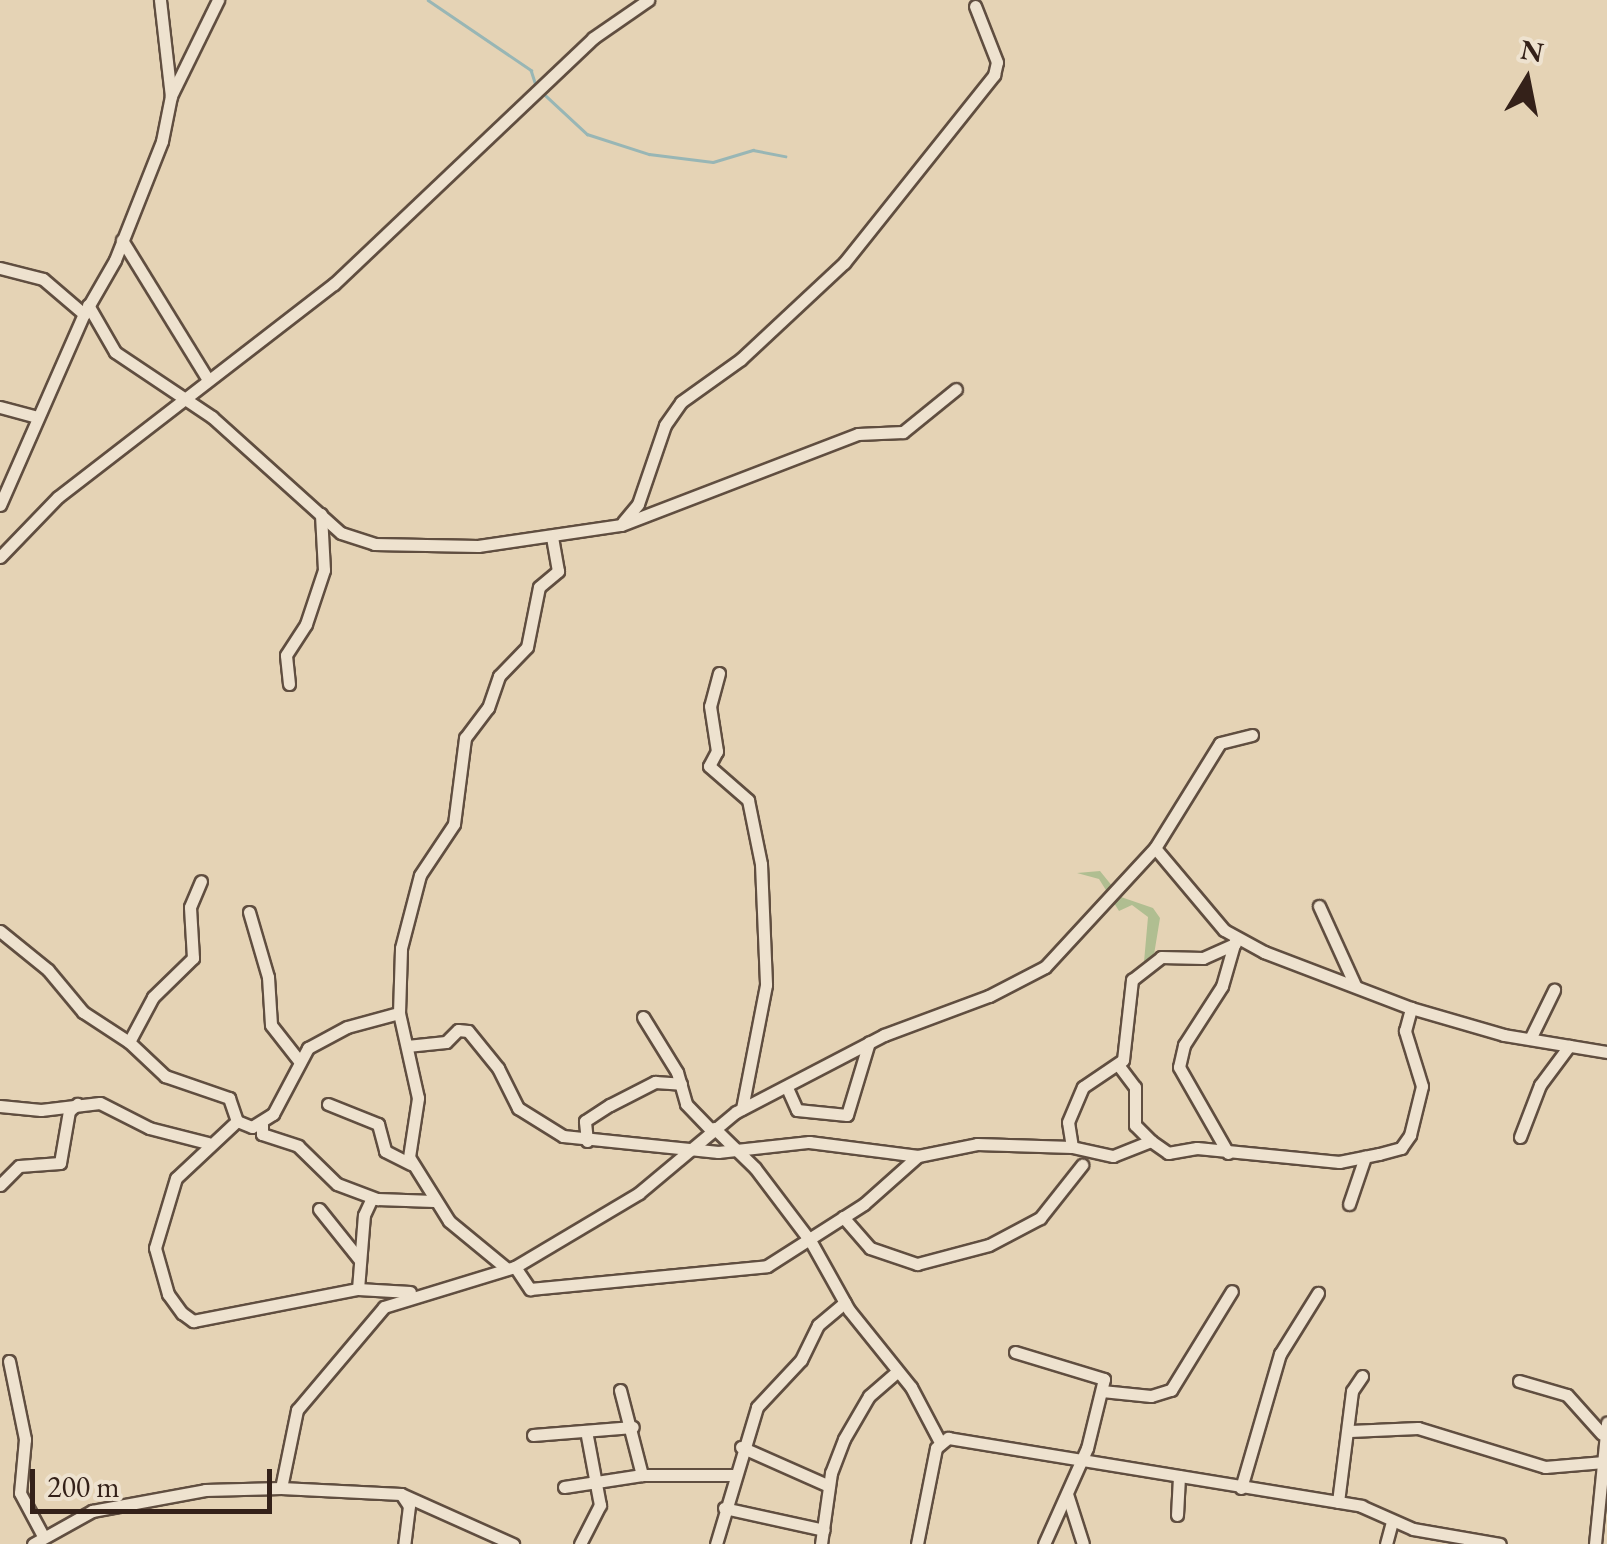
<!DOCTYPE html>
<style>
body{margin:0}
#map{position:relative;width:1607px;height:1544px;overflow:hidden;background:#e5d3b5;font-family:"EB Garamond",serif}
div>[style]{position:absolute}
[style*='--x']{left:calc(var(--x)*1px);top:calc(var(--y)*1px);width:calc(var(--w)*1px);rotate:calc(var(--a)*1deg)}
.green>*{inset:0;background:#b0be91}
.stream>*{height:2.5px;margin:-1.25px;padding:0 1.25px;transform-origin:1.25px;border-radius:1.25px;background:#98b6b5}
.roads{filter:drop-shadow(2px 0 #604e40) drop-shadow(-2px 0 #604e40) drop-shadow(0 2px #604e40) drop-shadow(0 -2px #604e40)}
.minor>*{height:11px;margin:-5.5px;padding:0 5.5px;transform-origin:5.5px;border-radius:5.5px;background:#eee2cf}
span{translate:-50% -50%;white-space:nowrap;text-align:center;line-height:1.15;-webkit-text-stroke:10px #eee2cf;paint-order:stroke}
.north{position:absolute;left:1477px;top:30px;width:100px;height:100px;-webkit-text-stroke:8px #eee2cf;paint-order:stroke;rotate:10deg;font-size:28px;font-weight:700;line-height:40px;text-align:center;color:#342119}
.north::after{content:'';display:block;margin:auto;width:35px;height:45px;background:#342119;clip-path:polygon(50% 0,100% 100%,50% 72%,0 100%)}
.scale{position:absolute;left:30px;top:1469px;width:242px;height:45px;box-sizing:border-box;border:5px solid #342119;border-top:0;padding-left:12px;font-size:30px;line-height:35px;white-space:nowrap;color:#342119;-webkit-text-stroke:8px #eee2cf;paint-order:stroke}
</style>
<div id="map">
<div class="green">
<i style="clip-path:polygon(1100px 871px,1121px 897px,1153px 908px,1160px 918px,1152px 967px,1144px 962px,1148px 917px,1132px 905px,1119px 911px,1099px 879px,1077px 873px)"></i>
</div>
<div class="stream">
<i style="--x:428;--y:0;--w:125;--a:34.2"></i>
<i style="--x:531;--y:70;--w:16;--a:72"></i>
<i style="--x:544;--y:94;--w:59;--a:42.9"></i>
<i style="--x:587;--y:134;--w:65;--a:17.9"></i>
<i style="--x:649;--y:154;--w:64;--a:7.1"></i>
<i style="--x:713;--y:162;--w:42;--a:-16.7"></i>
<i style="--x:753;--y:150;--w:33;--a:11"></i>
</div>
<div class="roads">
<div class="minor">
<i style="--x:160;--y:0;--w:97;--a:83.5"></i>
<i style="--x:122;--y:240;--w:162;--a:58.4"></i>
<i style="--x:0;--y:268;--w:44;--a:14.3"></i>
<i style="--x:43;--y:279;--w:54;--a:40.5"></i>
<i style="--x:88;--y:305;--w:54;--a:60.1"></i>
<i style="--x:115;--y:352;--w:117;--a:33.8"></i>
<i style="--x:212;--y:417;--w:173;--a:42"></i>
<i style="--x:341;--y:533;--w:35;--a:18"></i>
<i style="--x:374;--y:544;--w:104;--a:1.1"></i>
<i style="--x:478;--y:546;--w:145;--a:-8.4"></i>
<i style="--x:621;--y:525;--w:254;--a:-21"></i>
<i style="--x:858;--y:434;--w:45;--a:-2.5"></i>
<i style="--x:903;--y:432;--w:68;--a:-39.1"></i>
<i style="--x:0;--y:407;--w:39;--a:15"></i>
<i style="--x:0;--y:505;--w:209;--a:-66.3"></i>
<i style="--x:84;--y:314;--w:62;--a:-60.1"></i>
<i style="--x:115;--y:260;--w:128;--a:-68.4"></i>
<i style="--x:162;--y:141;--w:46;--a:-78.7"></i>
<i style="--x:171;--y:96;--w:107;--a:-63.9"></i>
<i style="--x:623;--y:522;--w:23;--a:-50"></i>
<i style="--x:638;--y:504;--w:83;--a:-71.1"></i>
<i style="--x:665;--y:425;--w:28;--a:-55"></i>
<i style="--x:681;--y:402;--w:74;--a:-35.6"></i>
<i style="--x:741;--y:359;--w:141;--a:-43"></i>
<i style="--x:844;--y:263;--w:241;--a:-51.4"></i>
<i style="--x:994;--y:75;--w:13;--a:-77"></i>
<i style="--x:997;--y:62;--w:60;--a:-111.4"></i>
<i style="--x:0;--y:557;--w:83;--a:-46"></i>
<i style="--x:58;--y:497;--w:349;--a:-37.7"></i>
<i style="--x:334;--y:284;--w:357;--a:-43.5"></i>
<i style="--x:593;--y:38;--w:67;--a:-34.6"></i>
<i style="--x:719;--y:673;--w:34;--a:105"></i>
<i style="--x:710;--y:706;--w:46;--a:81.2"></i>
<i style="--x:717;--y:751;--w:17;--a:118"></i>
<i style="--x:709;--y:766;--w:52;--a:41.1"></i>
<i style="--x:748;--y:800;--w:65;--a:78.5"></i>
<i style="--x:761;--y:864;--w:121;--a:87.6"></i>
<i style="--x:766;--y:985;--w:126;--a:101"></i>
<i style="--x:289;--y:684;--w:29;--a:-96"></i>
<i style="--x:286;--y:655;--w:37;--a:-57"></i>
<i style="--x:306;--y:624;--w:57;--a:-71.6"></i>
<i style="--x:324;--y:570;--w:56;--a:-93.1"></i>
<i style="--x:1155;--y:848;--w:123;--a:-58.2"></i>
<i style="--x:1220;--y:743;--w:33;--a:-14"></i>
<i style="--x:1319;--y:906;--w:87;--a:65.5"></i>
<i style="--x:249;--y:912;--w:68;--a:73.7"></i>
<i style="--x:268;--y:977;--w:48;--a:86.4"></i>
<i style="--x:271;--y:1025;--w:47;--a:51.9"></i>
<i style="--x:0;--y:931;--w:62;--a:39.1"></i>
<i style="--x:48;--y:970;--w:55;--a:50.2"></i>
<i style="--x:83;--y:1012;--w:55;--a:33.1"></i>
<i style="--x:129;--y:1042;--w:50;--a:43.4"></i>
<i style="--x:165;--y:1076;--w:68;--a:19"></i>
<i style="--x:229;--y:1098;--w:24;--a:71"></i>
<i style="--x:237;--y:1121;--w:83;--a:136.9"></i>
<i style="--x:176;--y:1178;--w:73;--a:106.7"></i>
<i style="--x:155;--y:1248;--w:48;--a:74.2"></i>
<i style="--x:168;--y:1294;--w:24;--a:54"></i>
<i style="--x:182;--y:1313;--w:14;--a:36"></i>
<i style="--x:193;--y:1321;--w:168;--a:-11"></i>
<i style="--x:358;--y:1289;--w:52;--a:3.3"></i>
<i style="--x:643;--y:1017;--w:65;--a:58.3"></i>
<i style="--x:677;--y:1072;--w:33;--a:74"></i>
<i style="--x:686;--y:1104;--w:36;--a:46"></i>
<i style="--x:1530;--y:1039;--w:55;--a:-63.9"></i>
<i style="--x:129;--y:1042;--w:51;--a:-61.9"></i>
<i style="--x:153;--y:997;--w:56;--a:-44.3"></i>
<i style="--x:193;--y:958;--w:51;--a:-93.4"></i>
<i style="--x:190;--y:907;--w:28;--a:-67"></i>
<i style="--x:407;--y:1046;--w:39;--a:-6"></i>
<i style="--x:446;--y:1042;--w:17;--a:-45"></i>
<i style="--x:458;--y:1030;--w:10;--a:6"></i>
<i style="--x:468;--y:1031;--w:48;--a:51"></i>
<i style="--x:498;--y:1068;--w:45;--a:63.4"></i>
<i style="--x:518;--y:1108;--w:53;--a:31.9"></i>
<i style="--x:563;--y:1136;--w:156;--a:5.9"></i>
<i style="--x:718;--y:1152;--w:92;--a:-6.3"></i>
<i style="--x:809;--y:1142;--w:110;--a:7.3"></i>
<i style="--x:1119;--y:1066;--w:26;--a:53"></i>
<i style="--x:1135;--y:1087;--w:38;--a:90"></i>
<i style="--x:1135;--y:1125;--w:23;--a:45"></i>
<i style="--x:788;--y:1090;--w:22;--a:66"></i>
<i style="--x:797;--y:1110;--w:50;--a:5.7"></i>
<i style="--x:847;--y:1115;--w:76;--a:-73.2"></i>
<i style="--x:328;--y:1104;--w:54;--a:21.8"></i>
<i style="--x:378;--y:1124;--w:28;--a:75"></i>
<i style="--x:385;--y:1151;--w:29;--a:27"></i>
<i style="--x:0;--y:1106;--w:41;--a:5.6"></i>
<i style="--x:41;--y:1110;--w:59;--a:-6.8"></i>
<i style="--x:100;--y:1103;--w:55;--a:27"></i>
<i style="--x:149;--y:1128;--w:61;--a:14.3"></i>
<i style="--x:237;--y:1121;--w:16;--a:22"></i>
<i style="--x:252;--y:1127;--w:25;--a:-32"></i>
<i style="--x:273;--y:1114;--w:75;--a:-62.1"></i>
<i style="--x:308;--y:1048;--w:44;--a:-28.3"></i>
<i style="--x:347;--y:1027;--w:54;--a:-15.1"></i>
<i style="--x:262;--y:1124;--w:10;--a:90"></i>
<i style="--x:262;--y:1134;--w:38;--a:18"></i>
<i style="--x:298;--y:1146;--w:54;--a:44.3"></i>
<i style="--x:337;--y:1184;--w:43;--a:20.6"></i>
<i style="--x:377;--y:1199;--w:57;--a:2"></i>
<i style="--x:714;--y:1128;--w:57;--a:44.3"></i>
<i style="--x:755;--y:1168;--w:93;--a:52.9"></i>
<i style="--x:811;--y:1242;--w:78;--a:60.8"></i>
<i style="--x:849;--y:1310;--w:99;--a:51.2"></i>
<i style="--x:911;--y:1387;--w:62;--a:62.2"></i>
<i style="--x:1520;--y:1137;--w:56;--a:-69"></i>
<i style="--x:1540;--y:1085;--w:49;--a:-53.4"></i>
<i style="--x:587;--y:1141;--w:20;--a:-96"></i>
<i style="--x:585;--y:1121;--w:30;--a:-33"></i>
<i style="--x:610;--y:1105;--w:51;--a:-27.1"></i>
<i style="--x:655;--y:1082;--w:26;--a:4"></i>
<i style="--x:1072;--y:1147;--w:25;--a:-99"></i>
<i style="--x:1068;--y:1122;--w:38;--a:-67"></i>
<i style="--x:1083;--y:1087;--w:48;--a:-34"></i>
<i style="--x:1123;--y:1060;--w:81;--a:-83.6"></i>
<i style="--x:1132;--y:980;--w:37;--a:-38"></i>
<i style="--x:1161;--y:957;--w:42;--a:1.4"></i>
<i style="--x:1203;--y:958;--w:35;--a:-24"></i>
<i style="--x:1228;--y:1153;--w:99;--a:-119.7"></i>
<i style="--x:1179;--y:1067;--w:23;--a:-77"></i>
<i style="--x:1184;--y:1045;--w:70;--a:-57.2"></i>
<i style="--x:1222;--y:986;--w:47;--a:-73.9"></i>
<i style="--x:0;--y:1185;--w:27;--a:-45"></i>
<i style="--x:19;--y:1166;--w:41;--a:-4.2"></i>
<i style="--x:60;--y:1163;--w:53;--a:-80.2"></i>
<i style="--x:69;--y:1111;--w:11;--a:-41"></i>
<i style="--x:1349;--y:1204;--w:50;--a:-71.2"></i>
<i style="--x:319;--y:1209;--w:64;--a:51.3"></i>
<i style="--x:843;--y:1217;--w:41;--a:48.9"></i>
<i style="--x:870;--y:1248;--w:50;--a:18.8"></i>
<i style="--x:917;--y:1264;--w:74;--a:-14.8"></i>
<i style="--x:989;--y:1245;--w:58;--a:-27.9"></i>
<i style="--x:1040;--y:1218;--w:68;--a:-51.6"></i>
<i style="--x:515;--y:1267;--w:27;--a:56"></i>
<i style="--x:530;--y:1289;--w:238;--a:-5.5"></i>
<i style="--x:767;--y:1266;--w:115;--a:-32.6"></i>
<i style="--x:864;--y:1204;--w:72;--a:-41.6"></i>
<i style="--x:918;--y:1156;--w:60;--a:-11.5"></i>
<i style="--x:977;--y:1144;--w:95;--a:1.8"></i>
<i style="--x:1072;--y:1147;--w:42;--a:12.4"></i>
<i style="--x:1113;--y:1156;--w:41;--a:-21.5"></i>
<i style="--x:1151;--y:1141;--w:21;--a:35"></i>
<i style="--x:1168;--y:1153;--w:29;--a:-10"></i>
<i style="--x:1197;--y:1148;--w:143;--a:5.6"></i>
<i style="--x:1339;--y:1162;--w:41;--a:-11.3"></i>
<i style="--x:1379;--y:1154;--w:23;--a:-15"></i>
<i style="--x:1401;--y:1148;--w:16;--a:-55"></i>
<i style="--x:1410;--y:1135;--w:50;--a:-76.2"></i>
<i style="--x:1422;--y:1086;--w:58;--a:-107.2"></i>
<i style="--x:1405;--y:1031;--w:24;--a:-75"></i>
<i style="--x:506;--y:1268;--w:74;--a:-140.5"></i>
<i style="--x:449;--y:1221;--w:75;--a:-122"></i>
<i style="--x:409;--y:1157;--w:60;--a:-81.3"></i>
<i style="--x:418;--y:1098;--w:87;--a:-102.6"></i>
<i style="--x:399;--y:1013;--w:65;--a:-88.2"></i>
<i style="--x:401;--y:948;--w:75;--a:-75.4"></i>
<i style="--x:420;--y:875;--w:61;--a:-56.3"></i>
<i style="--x:454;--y:824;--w:87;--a:-82.7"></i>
<i style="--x:465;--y:738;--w:38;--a:-53"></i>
<i style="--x:488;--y:708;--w:34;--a:-71"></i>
<i style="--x:499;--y:676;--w:40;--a:-46"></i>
<i style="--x:527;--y:647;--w:61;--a:-78.7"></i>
<i style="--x:539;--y:587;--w:25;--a:-40"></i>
<i style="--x:558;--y:571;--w:34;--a:-100"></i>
<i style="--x:358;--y:1289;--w:74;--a:-85.4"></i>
<i style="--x:364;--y:1215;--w:19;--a:-65"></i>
<i style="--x:1015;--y:1352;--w:93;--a:16.9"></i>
<i style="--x:1104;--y:1379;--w:71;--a:103.8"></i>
<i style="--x:1087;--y:1448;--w:105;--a:114.1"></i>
<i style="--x:9;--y:1361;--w:80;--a:78.4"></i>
<i style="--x:25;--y:1439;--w:54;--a:95.3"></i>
<i style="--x:20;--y:1493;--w:47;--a:61.8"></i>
<i style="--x:1519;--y:1381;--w:50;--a:16.3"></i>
<i style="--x:1567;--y:1395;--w:52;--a:48.1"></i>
<i style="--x:620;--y:1390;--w:88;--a:75.5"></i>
<i style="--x:642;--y:1475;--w:90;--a:0"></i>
<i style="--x:1102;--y:1391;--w:49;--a:5.8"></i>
<i style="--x:1151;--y:1396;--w:21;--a:-17"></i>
<i style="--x:1171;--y:1390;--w:116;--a:-58.4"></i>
<i style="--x:1350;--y:1431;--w:68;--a:-2.5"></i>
<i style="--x:1418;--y:1428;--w:133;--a:17.1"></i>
<i style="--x:1545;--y:1467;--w:59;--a:-4.8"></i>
<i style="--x:533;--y:1435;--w:100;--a:-4.6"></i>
<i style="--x:741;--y:1447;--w:96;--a:23.9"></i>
<i style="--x:564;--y:1487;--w:79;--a:-8.7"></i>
<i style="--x:281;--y:1488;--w:80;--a:-78.4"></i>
<i style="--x:297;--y:1410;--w:135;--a:-49.8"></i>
<i style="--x:384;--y:1307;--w:137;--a:-17"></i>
<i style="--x:515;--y:1267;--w:144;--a:-30.8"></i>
<i style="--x:639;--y:1193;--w:126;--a:-39.9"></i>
<i style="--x:736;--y:1112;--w:167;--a:-27.5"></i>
<i style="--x:884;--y:1035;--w:112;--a:-20.4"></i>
<i style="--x:989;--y:996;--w:63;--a:-27.4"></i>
<i style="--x:1045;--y:967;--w:162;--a:-47.3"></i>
<i style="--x:1155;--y:848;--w:107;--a:49.9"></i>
<i style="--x:1224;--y:930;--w:46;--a:28.8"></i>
<i style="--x:1264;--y:952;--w:157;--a:20.9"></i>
<i style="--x:1411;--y:1008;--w:97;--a:16.2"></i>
<i style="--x:1504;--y:1035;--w:104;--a:9.4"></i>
<i style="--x:1241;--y:1488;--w:140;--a:-73.8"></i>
<i style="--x:1280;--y:1354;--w:72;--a:-58.1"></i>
<i style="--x:401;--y:1494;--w:123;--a:24.1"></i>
<i style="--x:1067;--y:1494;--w:52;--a:72.3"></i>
<i style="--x:1338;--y:1502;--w:112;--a:-82.8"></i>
<i style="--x:1352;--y:1391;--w:18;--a:-56"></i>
<i style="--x:724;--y:1508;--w:102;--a:12.4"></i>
<i style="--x:1177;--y:1515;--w:39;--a:-87"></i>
<i style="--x:33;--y:1544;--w:68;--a:-29.2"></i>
<i style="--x:92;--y:1511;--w:115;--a:-10.5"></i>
<i style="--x:205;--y:1490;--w:76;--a:-1.5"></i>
<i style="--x:281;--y:1488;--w:120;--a:2.9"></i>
<i style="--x:401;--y:1494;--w:14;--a:56"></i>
<i style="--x:409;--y:1506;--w:38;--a:97"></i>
<i style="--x:580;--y:1544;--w:44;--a:-62.9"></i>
<i style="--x:600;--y:1505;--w:70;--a:-100.7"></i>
<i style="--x:716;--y:1544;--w:143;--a:-73.3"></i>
<i style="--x:757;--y:1407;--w:64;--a:-46.9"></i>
<i style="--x:801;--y:1360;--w:39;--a:-64"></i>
<i style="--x:818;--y:1325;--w:35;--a:-40"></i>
<i style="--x:821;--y:1544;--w:72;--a:-82"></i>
<i style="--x:831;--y:1473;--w:36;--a:-69"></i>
<i style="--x:844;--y:1439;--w:50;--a:-59.8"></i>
<i style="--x:869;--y:1396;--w:37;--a:-41"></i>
<i style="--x:917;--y:1544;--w:98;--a:-78.8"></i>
<i style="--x:936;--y:1448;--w:16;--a:-40"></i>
<i style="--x:948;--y:1438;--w:419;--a:9.3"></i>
<i style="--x:1361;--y:1506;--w:57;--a:23.9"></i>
<i style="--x:1413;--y:1529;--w:88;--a:9.8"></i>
<i style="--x:1386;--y:1544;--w:24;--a:-75"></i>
<i style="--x:1595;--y:1544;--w:122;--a:-84.3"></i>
</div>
</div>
<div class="north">N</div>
<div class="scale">200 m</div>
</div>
